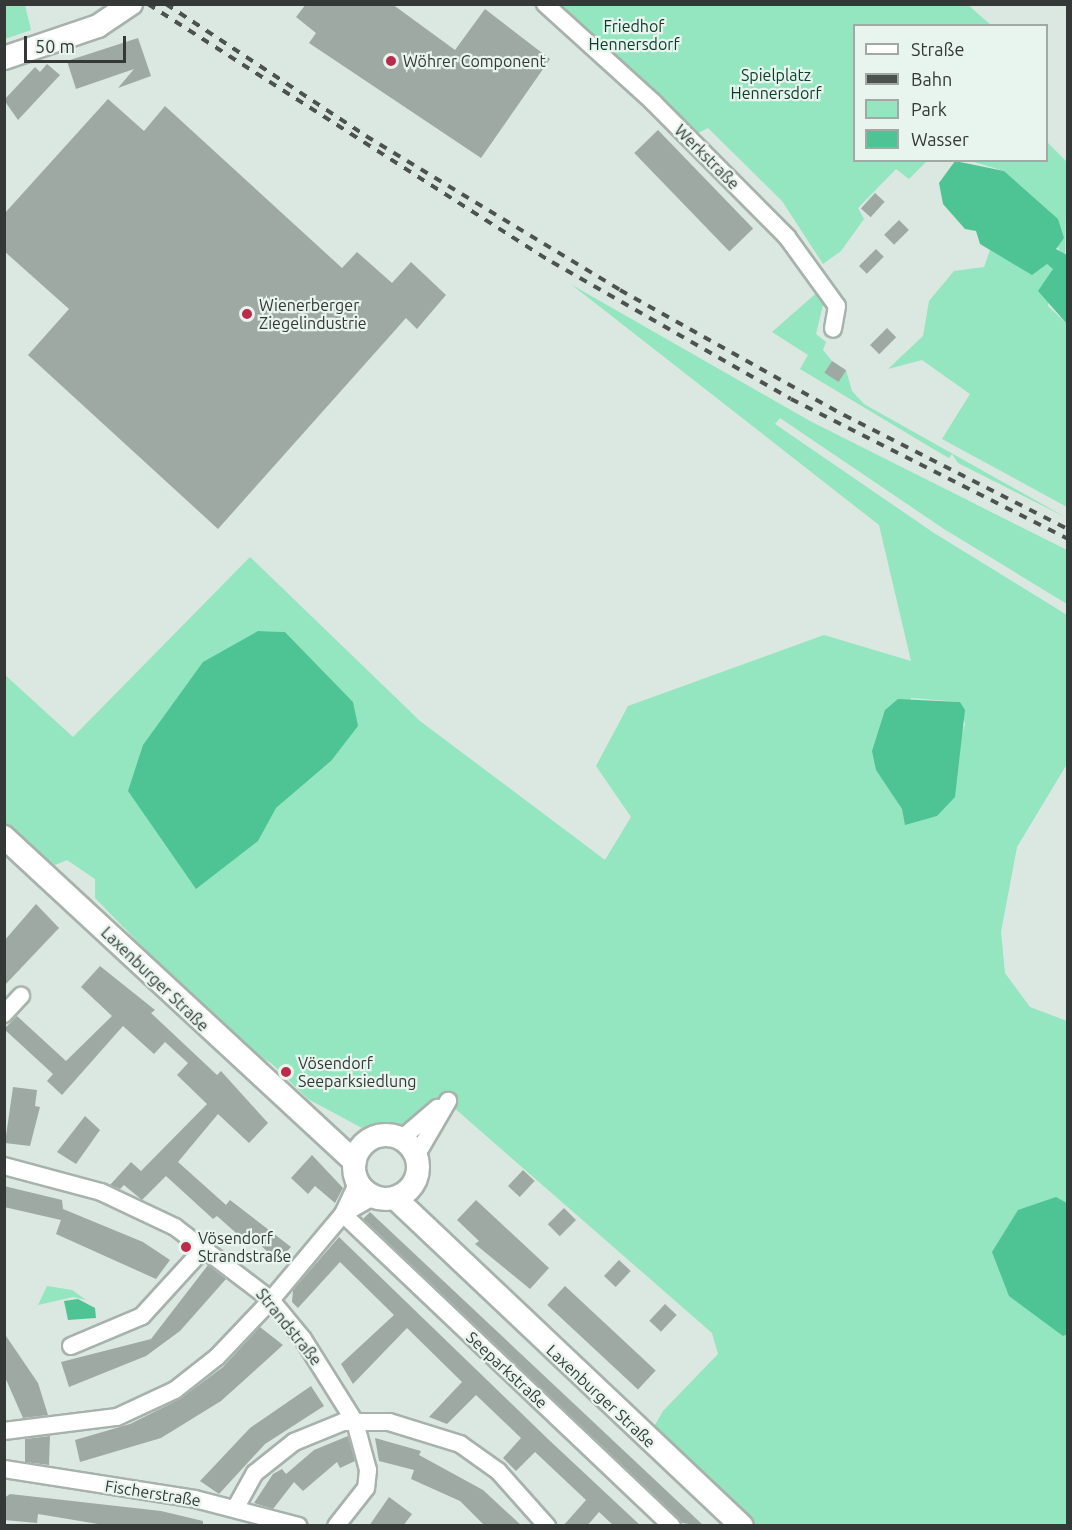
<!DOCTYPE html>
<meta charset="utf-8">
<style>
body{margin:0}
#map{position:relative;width:1072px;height:1530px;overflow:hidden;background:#dbe7e1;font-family:Ubuntu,sans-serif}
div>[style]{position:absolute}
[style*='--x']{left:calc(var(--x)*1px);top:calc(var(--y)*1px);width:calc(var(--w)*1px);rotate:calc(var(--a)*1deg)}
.green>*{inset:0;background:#93e6bf}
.water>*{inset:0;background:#4ec494}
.building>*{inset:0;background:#9fa9a4;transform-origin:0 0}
.roads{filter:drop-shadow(2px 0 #a7b2ad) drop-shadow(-2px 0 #a7b2ad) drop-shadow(0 2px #a7b2ad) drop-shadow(0 -2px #a7b2ad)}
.street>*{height:16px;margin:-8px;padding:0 8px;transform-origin:8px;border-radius:8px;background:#fff}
.secondary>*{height:22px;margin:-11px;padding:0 11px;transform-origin:11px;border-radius:11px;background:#fff}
.secondary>.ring{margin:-11px;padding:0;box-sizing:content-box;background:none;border:22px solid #fff;border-radius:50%}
.rail>*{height:4px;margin-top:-2px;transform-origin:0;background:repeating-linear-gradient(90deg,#4c524f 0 8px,transparent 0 16px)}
.dots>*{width:16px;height:16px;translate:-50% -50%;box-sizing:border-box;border:3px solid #e8f4ee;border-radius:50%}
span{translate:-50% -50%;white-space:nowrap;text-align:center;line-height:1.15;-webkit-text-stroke:4.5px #e8f4ee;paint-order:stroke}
.park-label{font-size:16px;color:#0a3d2a}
.poi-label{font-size:16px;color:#343836}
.left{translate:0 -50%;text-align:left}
.street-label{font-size:16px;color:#343836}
.frame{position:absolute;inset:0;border:6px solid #343836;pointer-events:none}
.legend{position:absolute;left:853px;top:24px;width:195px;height:138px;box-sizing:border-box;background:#e8f4ee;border:2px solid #a0a9a4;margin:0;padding:8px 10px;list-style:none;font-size:18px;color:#343836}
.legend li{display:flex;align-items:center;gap:12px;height:30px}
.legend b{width:30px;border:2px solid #a0a9a4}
.scale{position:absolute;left:24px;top:36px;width:102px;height:27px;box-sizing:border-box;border:3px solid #343836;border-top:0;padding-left:8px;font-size:18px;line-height:21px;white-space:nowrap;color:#343836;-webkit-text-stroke:4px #e8f4ee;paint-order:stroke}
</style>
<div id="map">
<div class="green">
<i style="clip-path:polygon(5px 4px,25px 5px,31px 30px,5px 39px)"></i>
<i style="clip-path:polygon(555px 5px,968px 5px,991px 25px,854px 26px,854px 160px,927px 161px,909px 179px,896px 169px,858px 208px,864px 219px,841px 251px,823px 264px,782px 201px,708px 128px,698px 133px)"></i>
<i style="clip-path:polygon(1047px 142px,1067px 162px,1065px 258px,1004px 171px,971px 161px,1046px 160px)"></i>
<i style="clip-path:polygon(990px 250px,1032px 274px,1047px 264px,1053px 269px,1048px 306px,1067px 324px,1067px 507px,942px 439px,970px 394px,922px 360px,888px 369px,923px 336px,929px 301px,954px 271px,984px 267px)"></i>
<i style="clip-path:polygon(evenodd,572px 285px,810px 421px,1067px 550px,1067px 604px,944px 529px,780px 418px,775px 424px,934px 533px,1067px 615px,1067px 764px,1017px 847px,1001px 932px,1005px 973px,1030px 1007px,1067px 1021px,1067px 1203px,1055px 1197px,1063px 1336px,1067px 1334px,1067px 1525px,753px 1525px,651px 1432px,663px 1411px,718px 1354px,712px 1333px,444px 1099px,403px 1125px,362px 1128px,308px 1099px,271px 1063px,234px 1041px,95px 898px,95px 879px,67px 860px,55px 865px,5px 826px,4px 674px,73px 737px,250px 557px,420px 721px,605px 860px,631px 817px,596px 766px,628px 706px,824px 635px,911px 661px,879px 525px,572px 285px,259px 631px,285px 632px,353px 702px,331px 761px,276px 808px,259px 631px,572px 285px,911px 698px,960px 702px,965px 724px,937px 816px,920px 819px,902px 809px,893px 795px,911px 698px)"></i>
<i style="clip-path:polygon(821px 289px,824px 301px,816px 334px,826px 342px,823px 350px,832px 361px,825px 373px,839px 381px,846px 370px,852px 391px,864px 404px,1067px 518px,958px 463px,952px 454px,949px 458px,935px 450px,800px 369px,808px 355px,772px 332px)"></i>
<i style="clip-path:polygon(47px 1286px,72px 1290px,86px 1300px,73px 1297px,38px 1305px)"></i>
</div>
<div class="water">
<i style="clip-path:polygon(955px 161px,1004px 171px,1058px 219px,1064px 238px,1056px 249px,1067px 255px,1067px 324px,1038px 291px,1053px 269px,1047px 264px,1032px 275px,980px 244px,976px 231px,965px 229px,943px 204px,939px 183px)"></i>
<i style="clip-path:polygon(258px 631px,285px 632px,353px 702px,358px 726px,331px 761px,276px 808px,258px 841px,196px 889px,128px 791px,143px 745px,203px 662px)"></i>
<i style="clip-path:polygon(898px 699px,960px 702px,965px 710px,955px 797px,937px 816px,905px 825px,902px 809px,876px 770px,872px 751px,885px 710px)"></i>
<i style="clip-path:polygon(1056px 1197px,1067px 1203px,1068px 1334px,1063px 1336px,1009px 1296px,992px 1252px,1018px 1210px)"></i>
<i style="clip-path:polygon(78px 1299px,95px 1308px,96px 1318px,68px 1320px,64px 1301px)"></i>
</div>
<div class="building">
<i style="clip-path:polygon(306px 4px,392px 4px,455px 50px,485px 9px,550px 59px,481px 158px,309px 43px,316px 33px,296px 17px)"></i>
<i style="clip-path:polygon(138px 38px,151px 76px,118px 88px,134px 69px,76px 89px,67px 61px)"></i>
<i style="clip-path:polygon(47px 64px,60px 75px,18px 120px,4px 100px,35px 67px,40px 72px)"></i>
<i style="clip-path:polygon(108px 99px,144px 131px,165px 106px,342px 268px,357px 252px,392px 283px,411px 262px,446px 295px,417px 329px,406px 318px,218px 529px,28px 355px,69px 309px,4px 251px,4px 214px)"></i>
<i style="left:658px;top:130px;width:137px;height:33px;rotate:46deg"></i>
<i style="left:875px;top:193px;width:13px;height:21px;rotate:42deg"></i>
<i style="left:899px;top:220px;width:14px;height:21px;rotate:45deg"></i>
<i style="left:876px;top:249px;width:11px;height:24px;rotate:45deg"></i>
<i style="left:887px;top:328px;width:13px;height:24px;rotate:45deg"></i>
<i style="left:832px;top:361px;width:17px;height:14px;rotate:33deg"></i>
<i style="clip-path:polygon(36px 904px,59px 928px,4px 986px,4px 941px)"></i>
<i style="clip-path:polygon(100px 966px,155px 1010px,151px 1013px,217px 1075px,221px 1071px,268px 1123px,249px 1143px,218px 1114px,178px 1162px,226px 1205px,230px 1200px,291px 1247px,278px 1261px,249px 1235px,244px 1240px,217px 1216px,213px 1219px,166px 1176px,142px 1200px,124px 1185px,120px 1189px,110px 1185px,131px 1162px,141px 1171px,207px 1104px,177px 1075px,188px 1063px,165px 1042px,154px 1054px,123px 1026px,62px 1095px,47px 1081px,53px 1074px,4px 1029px,17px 1016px,66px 1061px,112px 1016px,81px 987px)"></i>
<i style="clip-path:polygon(13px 1087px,37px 1090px,35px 1106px,40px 1107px,30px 1146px,5px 1143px)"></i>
<i style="clip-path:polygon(85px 1116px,100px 1130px,76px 1164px,57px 1152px)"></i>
<i style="clip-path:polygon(312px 1155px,343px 1188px,335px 1203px,315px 1186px,308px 1194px,291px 1178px)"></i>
<i style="left:523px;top:1170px;width:16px;height:22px;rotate:43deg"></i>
<i style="clip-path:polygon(4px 1186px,62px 1200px,63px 1209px,143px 1242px,170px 1260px,156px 1279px,56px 1234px,61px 1220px,4px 1207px)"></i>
<i style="clip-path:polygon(476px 1200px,549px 1268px,530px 1289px,475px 1244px,479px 1241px,457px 1220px)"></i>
<i style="left:564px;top:1208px;width:17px;height:23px;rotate:45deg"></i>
<i style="clip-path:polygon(370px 1212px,704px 1526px,682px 1523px,363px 1219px)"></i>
<i style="clip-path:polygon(339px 1237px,549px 1440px,641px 1526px,614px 1526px,599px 1512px,587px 1526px,563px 1526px,586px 1500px,535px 1452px,516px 1471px,503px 1458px,521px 1438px,476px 1395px,447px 1424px,429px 1417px,462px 1382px,407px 1328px,353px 1384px,341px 1364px,394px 1315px,340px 1262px,298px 1308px,292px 1302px,293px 1290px)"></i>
<i style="left:619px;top:1260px;width:16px;height:22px;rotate:43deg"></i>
<i style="clip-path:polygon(208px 1265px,226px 1279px,180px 1331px,146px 1356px,69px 1387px,61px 1362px,151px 1339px)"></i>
<i style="left:565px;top:1286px;width:124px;height:26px;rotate:43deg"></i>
<i style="left:665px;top:1304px;width:16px;height:23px;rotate:43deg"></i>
<i style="clip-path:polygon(260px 1327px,283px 1345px,221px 1401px,161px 1438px,80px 1462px,75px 1440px,130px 1424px,180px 1399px,223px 1367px)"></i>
<i style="clip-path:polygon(4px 1333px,38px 1383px,48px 1415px,23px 1418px,4px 1375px)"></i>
<i style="clip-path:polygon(311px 1386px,324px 1406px,265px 1444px,219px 1494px,200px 1481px,250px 1428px)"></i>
<i style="clip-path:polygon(50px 1436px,49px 1465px,25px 1462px,25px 1439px)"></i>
<i style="clip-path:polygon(348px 1436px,355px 1461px,340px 1468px,337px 1462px,303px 1491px,294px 1482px,273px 1509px,254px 1503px,273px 1474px,282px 1469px,286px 1474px,314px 1450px)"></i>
<i style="clip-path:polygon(375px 1438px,421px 1451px,419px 1455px,483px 1490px,522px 1526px,485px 1526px,460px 1501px,411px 1479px,414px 1470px,379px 1461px)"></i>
<i style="clip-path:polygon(10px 1494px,161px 1511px,203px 1521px,203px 1526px,110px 1526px,38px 1514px,37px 1523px,4px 1520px,4px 1498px)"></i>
<i style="clip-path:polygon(389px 1497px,412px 1514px,403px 1526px,369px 1526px)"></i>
</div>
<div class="roads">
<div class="street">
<i style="--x:545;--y:4;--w:146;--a:42.2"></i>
<i style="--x:653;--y:102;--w:190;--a:45.2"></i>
<i style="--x:787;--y:237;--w:85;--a:54.1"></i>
<i style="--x:837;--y:306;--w:23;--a:100"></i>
<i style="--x:4;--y:1014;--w:25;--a:-47"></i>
<i style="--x:401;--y:1139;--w:48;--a:-40.7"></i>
<i style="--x:416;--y:1156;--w:64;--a:-59.8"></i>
<i style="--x:4;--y:1166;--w:100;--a:15"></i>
<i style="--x:101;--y:1192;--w:82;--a:25.3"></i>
<i style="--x:175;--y:1227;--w:121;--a:37.2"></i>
<i style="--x:271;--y:1300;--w:50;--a:50.6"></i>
<i style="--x:303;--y:1339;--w:98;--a:57.9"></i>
<i style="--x:355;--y:1422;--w:50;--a:74.8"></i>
<i style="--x:368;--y:1470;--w:18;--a:96"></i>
<i style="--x:366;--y:1488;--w:48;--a:128.3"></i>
<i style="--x:343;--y:1214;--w:453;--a:43.5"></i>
<i style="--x:343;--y:1214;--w:36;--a:-30"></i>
<i style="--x:71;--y:1346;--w:77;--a:-22.9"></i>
<i style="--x:142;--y:1316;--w:95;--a:-47.6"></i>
<i style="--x:4;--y:1431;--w:114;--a:-7.1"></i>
<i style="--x:117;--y:1417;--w:64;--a:-25"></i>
<i style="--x:175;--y:1390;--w:53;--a:-38.2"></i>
<i style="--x:217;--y:1357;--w:79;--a:-46.5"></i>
<i style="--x:271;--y:1300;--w:112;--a:-50.1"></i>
<i style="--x:343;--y:1214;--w:35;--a:-65"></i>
<i style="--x:4;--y:1469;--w:193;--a:8.9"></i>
<i style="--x:195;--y:1499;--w:107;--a:14.6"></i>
<i style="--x:236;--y:1507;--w:39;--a:-61"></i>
<i style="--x:255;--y:1473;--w:50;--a:-38.5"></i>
<i style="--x:294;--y:1442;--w:53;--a:-22.2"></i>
<i style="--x:343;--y:1422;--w:46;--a:0"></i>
<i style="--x:389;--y:1422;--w:74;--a:17.2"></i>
<i style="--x:460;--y:1444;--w:47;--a:35.4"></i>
<i style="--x:498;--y:1471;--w:74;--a:48.3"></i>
</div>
<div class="secondary">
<i style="--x:4;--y:58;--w:99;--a:-18.8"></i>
<i style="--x:98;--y:26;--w:40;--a:-34"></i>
<i style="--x:4;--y:837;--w:478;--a:42.8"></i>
<i class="ring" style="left:354px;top:1135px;width:42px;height:42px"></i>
<i style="--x:395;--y:1198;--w:477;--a:43.4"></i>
</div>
</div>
<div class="rail">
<i style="--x:148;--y:4;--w:479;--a:32.6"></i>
<i style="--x:552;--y:262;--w:275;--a:29.8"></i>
<i style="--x:791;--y:399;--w:310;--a:26.8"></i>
<i style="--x:166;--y:4;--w:240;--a:33.4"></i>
<i style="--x:366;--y:136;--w:297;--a:31.2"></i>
<i style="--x:620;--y:290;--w:257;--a:29.2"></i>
<i style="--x:844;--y:415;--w:251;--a:27"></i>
</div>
<div class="dots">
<i style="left:391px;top:61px;background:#bb2b4b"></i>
<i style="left:247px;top:314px;background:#bb2b4b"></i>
<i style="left:286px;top:1072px;background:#bb2b4b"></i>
<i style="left:186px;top:1247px;background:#bb2b4b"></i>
</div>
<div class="park-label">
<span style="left:634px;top:35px">Friedhof<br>Hennersdorf</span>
<span style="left:776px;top:84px">Spielplatz<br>Hennersdorf</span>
</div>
<div class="poi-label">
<span class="left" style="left:403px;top:61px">Wöhrer Component</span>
<span class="left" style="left:259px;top:314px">Wienerberger<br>Ziegelindustrie</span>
<span class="left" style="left:298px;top:1072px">Vösendorf<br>Seeparksiedlung</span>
<span class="left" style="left:198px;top:1247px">Vösendorf<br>Strandstraße</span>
</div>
<div class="street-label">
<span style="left:707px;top:157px;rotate:45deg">Werkstraße</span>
<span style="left:155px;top:979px;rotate:44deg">Laxenburger Straße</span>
<span style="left:289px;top:1327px;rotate:51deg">Strandstraße</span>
<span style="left:507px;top:1370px;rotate:43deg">Seeparkstraße</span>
<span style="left:601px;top:1396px;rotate:43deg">Laxenburger Straße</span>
<span style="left:153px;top:1493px;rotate:9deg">Fischerstraße</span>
</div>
<div class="frame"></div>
<ul class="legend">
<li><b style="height:8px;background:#fff"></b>Straße</li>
<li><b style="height:8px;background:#4c524f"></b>Bahn</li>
<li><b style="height:16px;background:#93e6bf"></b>Park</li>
<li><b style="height:16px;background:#4ec494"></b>Wasser</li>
</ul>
<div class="scale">50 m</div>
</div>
